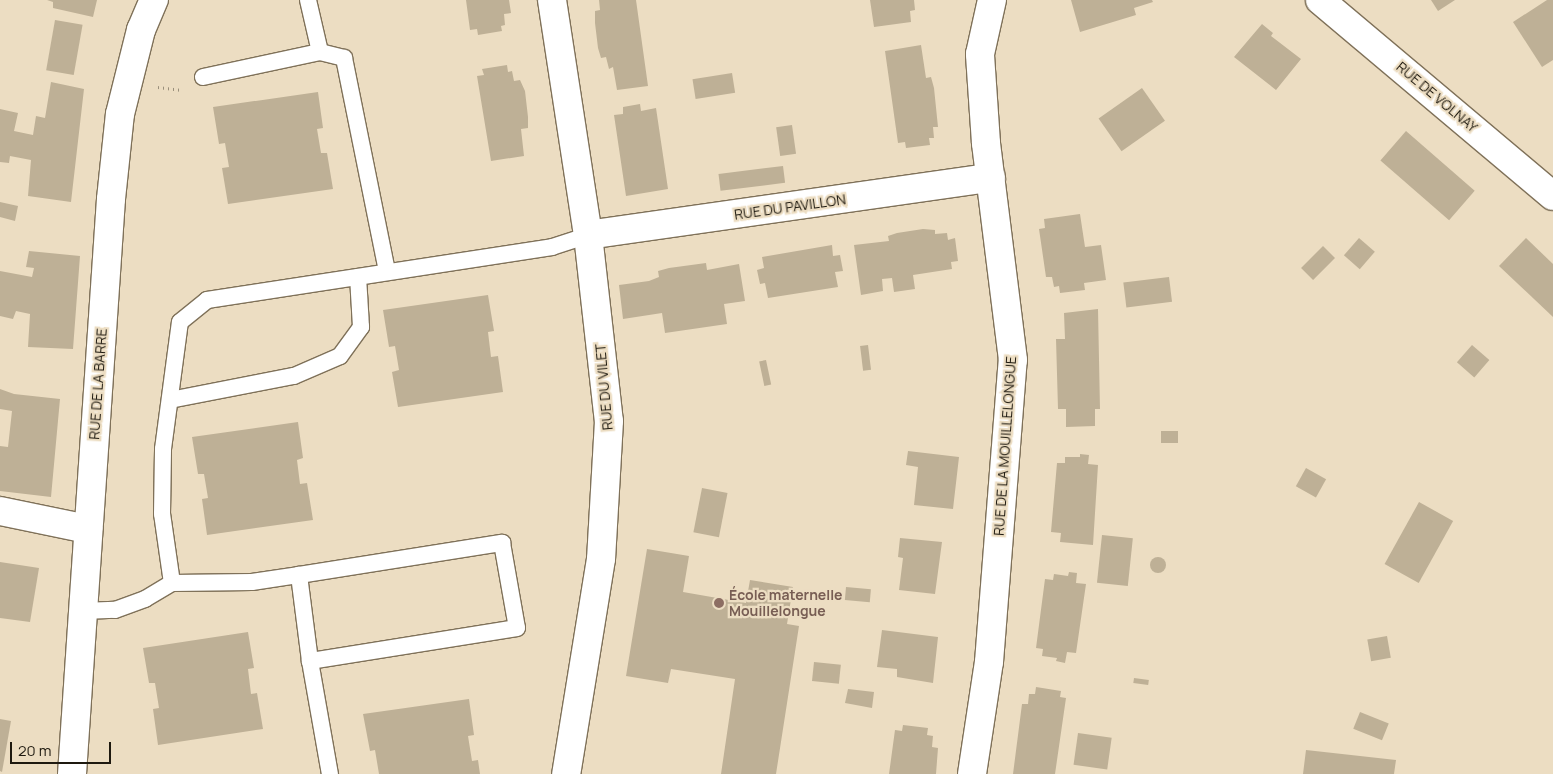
<!DOCTYPE html>
<meta charset="utf-8">
<style>
body{margin:0}
#map{position:relative;width:1553px;height:774px;overflow:hidden;background:#ecddc2;font-family:Manrope,sans-serif}
div>[style]{position:absolute}
[style*='--x']{left:calc(var(--x)*1px);top:calc(var(--y)*1px);width:calc(var(--w)*1px);rotate:calc(var(--a)*1deg)}
.building>*{inset:0;background:#beb096;transform-origin:0 0}
.round{border-radius:50%}
.path>*{height:3px;margin-top:-1.5px;transform-origin:0;background:repeating-linear-gradient(90deg,#9a8f7b 0 1px,transparent 0 5px)}
.roads{filter:drop-shadow(1px 0 #7f7159) drop-shadow(-1px 0 #7f7159) drop-shadow(0 1px #7f7159) drop-shadow(0 -1px #7f7159)}
.lane>*{height:16px;margin:-8px;padding:0 8px;transform-origin:8px;border-radius:8px;background:#fff}
.street>*{height:28px;margin:-14px;padding:0 14px;transform-origin:14px;border-radius:14px;background:#fff}
.dots>*{width:14px;height:14px;translate:-50% -50%;box-sizing:border-box;border:2px solid #ecddc2;border-radius:50%}
span{translate:-50% -50%;white-space:nowrap;text-align:center;line-height:1.15;-webkit-text-stroke:4.5px #ecddc2;paint-order:stroke}
.street-label{font-size:14px;color:#1e190f}
.education-label{font-size:14px;color:#785e54;font-weight:700}
.left{translate:0 -50%;text-align:left}
.scale{position:absolute;left:10px;top:742px;width:101px;height:22px;box-sizing:border-box;border:2px solid #1e190f;border-top:0;padding-left:6px;font-size:15px;line-height:18px;white-space:nowrap;color:#1e190f;-webkit-text-stroke:4px #ecddc2;paint-order:stroke}
</style>
<div id="map">
<div class="building">
<i style="clip-path:polygon(47px 0,97px 0,93px 17px,53px 8px,53px 2px)"></i>
<i style="clip-path:polygon(466px 0,509px 0,511px 13px,504px 14px,505px 25px,501px 26px,502px 31px,478px 35px,477px 29px,470px 30px)"></i>
<i style="clip-path:polygon(599px 0,636px 0,648px 86px,617px 90px,613px 67px,609px 69px,606px 57px,601px 58px,598px 48px,595px 23px,595px 11px,600px 10px)"></i>
<i style="clip-path:polygon(870px 0,914px 0,915px 10px,910px 11px,911px 22px,874px 27px)"></i>
<i style="clip-path:polygon(1071px 0,1152px 0,1153px 2px,1134px 8px,1136px 15px,1080px 32px)"></i>
<i style="clip-path:polygon(1431px 0,1455px 0,1438px 11px)"></i>
<i style="clip-path:polygon(1547px 0,1553px 0,1553px 60px,1542px 67px,1513px 22px)"></i>
<i style="left:55px;top:20px;width:28px;height:51px;rotate:10deg"></i>
<i style="clip-path:polygon(1262px 24px,1273px 33px,1271px 36px,1301px 59px,1276px 90px,1234px 57px)"></i>
<i style="clip-path:polygon(921px 45px,926px 78px,931px 77px,934px 88px,938px 127px,933px 127px,934px 138px,929px 138px,930px 145px,906px 148px,905px 142px,898px 143px,885px 51px)"></i>
<i style="clip-path:polygon(507px 65px,508px 72px,512px 71px,514px 81px,520px 80px,525px 91px,528px 117px,528px 128px,521px 129px,524px 156px,491px 161px,477px 76px,484px 75px,482px 69px)"></i>
<i style="left:732px;top:73px;width:20px;height:40px;rotate:81deg"></i>
<i style="clip-path:polygon(51px 82px,84px 89px,71px 202px,28px 196px,31px 160px,10px 156px,9px 163px,0 162px,0 109px,18px 113px,14px 131px,33px 135px,36px 116px,45px 118px)"></i>
<i style="left:1142px;top:88px;width:40px;height:53px;rotate:55deg"></i>
<i style="clip-path:polygon(318px 92px,323px 128px,317px 129px,321px 153px,327px 153px,333px 189px,228px 204px,222px 168px,229px 167px,225px 143px,219px 144px,213px 107px)"></i>
<i style="clip-path:polygon(640px 104px,641px 111px,656px 108px,668px 189px,626px 196px,614px 115px,623px 114px,623px 107px)"></i>
<i style="left:792px;top:125px;width:29px;height:16px;rotate:82deg"></i>
<i style="left:1406px;top:131px;width:91px;height:39px;rotate:41deg"></i>
<i style="left:783px;top:166px;width:17px;height:65px;rotate:83deg"></i>
<i style="clip-path:polygon(0 202px,18px 206px,15px 221px,0 217px)"></i>
<i style="clip-path:polygon(1080px 214px,1085px 247px,1101px 245px,1106px 280px,1084px 283px,1085px 290px,1060px 293px,1059px 286px,1054px 287px,1052px 277px,1046px 277px,1039px 229px,1045px 228px,1044px 219px)"></i>
<i style="clip-path:polygon(923px 229px,935px 230px,935px 234px,947px 233px,948px 240px,955px 238px,958px 261px,951px 262px,952px 269px,913px 275px,915px 289px,894px 292px,892px 278px,882px 279px,883px 291px,861px 295px,854px 245px,889px 241px,888px 236px,897px 233px)"></i>
<i style="left:1359px;top:238px;width:21px;height:23px;rotate:41deg"></i>
<i style="clip-path:polygon(1526px 238px,1553px 264px,1553px 317px,1499px 266px)"></i>
<i style="clip-path:polygon(832px 245px,833px 256px,840px 255px,843px 271px,835px 272px,838px 287px,768px 298px,765px 283px,760px 284px,757px 270px,764px 268px,762px 257px)"></i>
<i style="left:1323px;top:246px;width:17px;height:31px;rotate:45deg"></i>
<i style="clip-path:polygon(29px 251px,80px 256px,73px 349px,28px 347px,30px 314px,16px 311px,13px 319px,0 316px,0 271px,32px 277px,34px 268px,26px 267px)"></i>
<i style="clip-path:polygon(706px 263px,707px 270px,739px 264px,745px 301px,724px 304px,727px 324px,665px 333px,662px 313px,623px 319px,619px 285px,649px 281px,659px 277px,658px 271px,669px 268px)"></i>
<i style="left:1169px;top:277px;width:25px;height:46px;rotate:83deg"></i>
<i style="clip-path:polygon(488px 295px,494px 331px,488px 332px,491px 357px,498px 356px,503px 392px,398px 407px,392px 372px,399px 370px,395px 346px,389px 347px,383px 310px)"></i>
<i style="clip-path:polygon(1098px 309px,1100px 409px,1095px 409px,1095px 426px,1066px 427px,1066px 409px,1058px 409px,1056px 339px,1065px 339px,1064px 313px)"></i>
<i style="left:868px;top:345px;width:25px;height:8px;rotate:83deg"></i>
<i style="left:1472px;top:345px;width:23px;height:23px;rotate:41deg"></i>
<i style="left:766px;top:360px;width:25px;height:7px;rotate:78deg"></i>
<i style="clip-path:polygon(0 389px,14px 394px,60px 399px,51px 497px,0 491px,0 446px,8px 447px,12px 411px,0 409px)"></i>
<i style="clip-path:polygon(298px 422px,303px 458px,297px 460px,300px 484px,307px 483px,313px 520px,207px 535px,202px 499px,208px 498px,204px 474px,198px 474px,192px 437px)"></i>
<i style="left:1161px;top:431px;width:17px;height:12px"></i>
<i style="clip-path:polygon(908px 451px,959px 457px,953px 509px,914px 505px,918px 467px,906px 465px)"></i>
<i style="clip-path:polygon(1080px 454px,1089px 455px,1088px 464px,1098px 465px,1093px 545px,1060px 542px,1061px 533px,1051px 532px,1057px 463px,1065px 463px,1065px 457px,1080px 457px)"></i>
<i style="left:1306px;top:468px;width:23px;height:21px;rotate:29deg"></i>
<i style="left:702px;top:488px;width:26px;height:45px;rotate:11deg"></i>
<i style="left:1419px;top:502px;width:39px;height:71px;rotate:29deg"></i>
<i style="left:1102px;top:535px;width:31px;height:48px;rotate:6deg"></i>
<i style="clip-path:polygon(900px 538px,942px 542px,935px 594px,899px 590px,903px 558px,898px 557px)"></i>
<i style="clip-path:polygon(647px 549px,689px 556px,683px 592px,746px 603px,750px 580px,793px 587px,787px 624px,799px 626px,776px 774px,721px 774px,735px 679px,671px 669px,668px 683px,626px 676px)"></i>
<i class="round" style="left:1150px;top:557px;width:16px;height:16px"></i>
<i style="clip-path:polygon(0 562px,39px 568px,30px 622px,0 618px)"></i>
<i style="clip-path:polygon(1069px 572px,1077px 573px,1076px 583px,1086px 584px,1076px 653px,1067px 652px,1065px 663px,1056px 661px,1057px 658px,1042px 656px,1043px 649px,1036px 648px,1045px 579px,1053px 580px,1054px 574px,1068px 576px)"></i>
<i style="left:846px;top:587px;width:25px;height:13px;rotate:5deg"></i>
<i style="clip-path:polygon(882px 630px,938px 637px,933px 683px,897px 677px,897px 669px,877px 667px)"></i>
<i style="clip-path:polygon(248px 632px,254px 668px,248px 669px,251px 694px,257px 693px,263px 729px,158px 745px,153px 709px,159px 708px,155px 683px,149px 683px,143px 648px)"></i>
<i style="left:1387px;top:636px;width:22px;height:20px;rotate:80deg"></i>
<i style="left:814px;top:662px;width:27px;height:19px;rotate:6deg"></i>
<i style="left:1134px;top:678px;width:15px;height:5px;rotate:8deg"></i>
<i style="clip-path:polygon(1036px 687px,1061px 691px,1060px 697px,1066px 698px,1055px 774px,1013px 774px,1022px 704px,1028px 704px,1029px 694px,1035px 694px)"></i>
<i style="clip-path:polygon(848px 689px,874px 692px,872px 708px,845px 703px)"></i>
<i style="clip-path:polygon(469px 699px,474px 735px,468px 736px,472px 761px,478px 760px,480px 774px,379px 774px,375px 750px,370px 751px,363px 714px)"></i>
<i style="left:1360px;top:712px;width:31px;height:18px;rotate:22deg"></i>
<i style="clip-path:polygon(0 719px,11px 721px,2px 772px,0 771px)"></i>
<i style="clip-path:polygon(903px 725px,928px 728px,927px 735px,933px 736px,932px 747px,938px 748px,936px 774px,889px 774px,895px 730px,902px 731px)"></i>
<i style="left:1078px;top:733px;width:34px;height:32px;rotate:8deg"></i>
<i style="clip-path:polygon(1306px 750px,1396px 760px,1394px 774px,1303px 774px)"></i>
</div>
<div class="path">
<i style="--x:158;--y:87;--w:24;--a:7"></i>
</div>
<div class="roads">
<div class="lane">
<i style="--x:308;--y:0;--w:53;--a:77"></i>
<i style="--x:203;--y:77;--w:120;--a:-12.1"></i>
<i style="--x:320;--y:52;--w:25;--a:14"></i>
<i style="--x:344;--y:58;--w:218;--a:78.6"></i>
<i style="--x:170;--y:400;--w:126;--a:-11"></i>
<i style="--x:294;--y:376;--w:50;--a:-23.5"></i>
<i style="--x:340;--y:356;--w:36;--a:-54"></i>
<i style="--x:361;--y:327;--w:50;--a:-93.4"></i>
<i style="--x:172;--y:583;--w:70;--a:-98.2"></i>
<i style="--x:162;--y:514;--w:65;--a:-89.1"></i>
<i style="--x:163;--y:449;--w:128;--a:-82.4"></i>
<i style="--x:180;--y:322;--w:35;--a:-39"></i>
<i style="--x:207;--y:300;--w:349;--a:-8.7"></i>
<i style="--x:552;--y:247;--w:38;--a:-18"></i>
<i style="--x:82;--y:611;--w:33;--a:-2"></i>
<i style="--x:115;--y:610;--w:32;--a:-20"></i>
<i style="--x:145;--y:599;--w:31;--a:-31"></i>
<i style="--x:172;--y:583;--w:80;--a:-0.7"></i>
<i style="--x:252;--y:582;--w:48;--a:-8.5"></i>
<i style="--x:299;--y:575;--w:206;--a:-9"></i>
<i style="--x:502;--y:543;--w:86;--a:80"></i>
<i style="--x:517;--y:628;--w:210;--a:170.9"></i>
<i style="--x:310;--y:661;--w:87;--a:-97.3"></i>
<i style="--x:310;--y:661;--w:115;--a:80"></i>
</div>
<div class="street">
<i style="--x:552;--y:0;--w:238;--a:81.3"></i>
<i style="--x:588;--y:235;--w:187;--a:83.6"></i>
<i style="--x:609;--y:421;--w:138;--a:93.3"></i>
<i style="--x:601;--y:559;--w:218;--a:99.2"></i>
<i style="--x:1320;--y:0;--w:304;--a:40.1"></i>
<i style="--x:588;--y:235;--w:407;--a:-8.1"></i>
<i style="--x:0;--y:511;--w:90;--a:11.6"></i>
<i style="--x:72;--y:774;--w:576;--a:-86.12"></i>
<i style="--x:111;--y:199;--w:85;--a:-84"></i>
<i style="--x:120;--y:114;--w:87;--a:-76"></i>
<i style="--x:141;--y:30;--w:33;--a:-67"></i>
<i style="--x:972;--y:774;--w:113;--a:-81.4"></i>
<i style="--x:989;--y:662;--w:303;--a:-85.5"></i>
<i style="--x:1013;--y:360;--w:219;--a:-97.1"></i>
<i style="--x:986;--y:143;--w:89;--a:-93.9"></i>
<i style="--x:980;--y:54;--w:55;--a:-77.5"></i>
</div>
</div>
<div class="dots">
<i style="left:719px;top:603px;background:#8d6e63"></i>
</div>
<div class="street-label">
<span style="left:1437px;top:97px;rotate:40deg">RUE DE VOLNAY</span>
<span style="left:790px;top:207px;rotate:-8deg">RUE DU PAVILLON</span>
<span style="left:98px;top:384px;rotate:-86deg">RUE DE LA BARRE</span>
<span style="left:604px;top:387px;rotate:-95deg">RUE DU VILET</span>
<span style="left:1005px;top:446px;rotate:-86deg">RUE DE LA MOUILLELONGUE</span>
</div>
<div class="education-label">
<span class="left" style="left:729px;top:603px">École maternelle<br>Mouillelongue</span>
</div>
<div class="scale">20 m</div>
</div>
